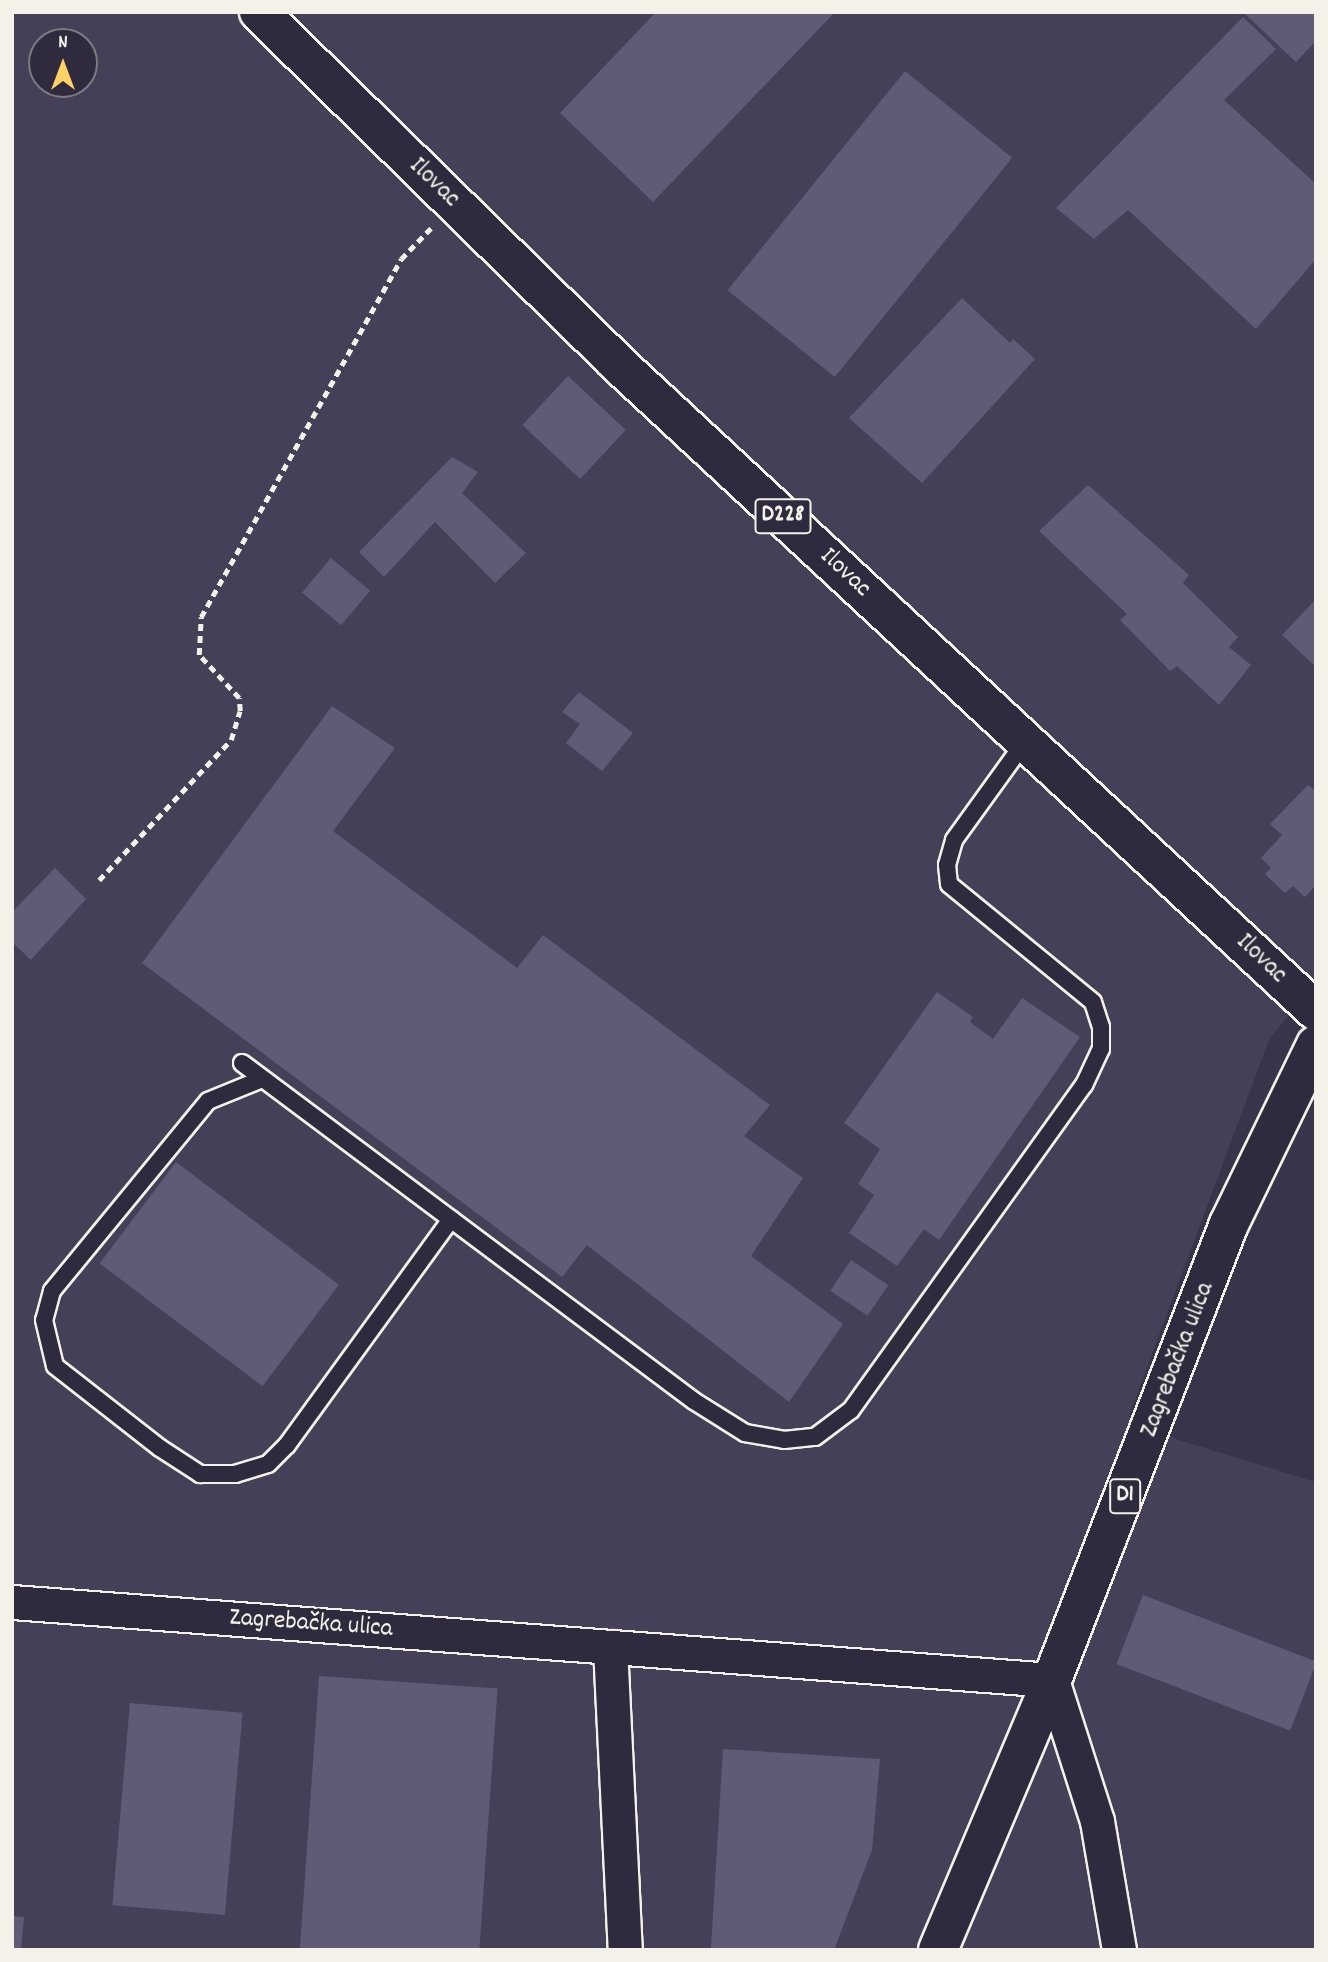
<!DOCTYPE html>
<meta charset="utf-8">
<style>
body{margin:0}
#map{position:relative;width:1328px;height:1962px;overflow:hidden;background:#393449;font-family:Dekko,sans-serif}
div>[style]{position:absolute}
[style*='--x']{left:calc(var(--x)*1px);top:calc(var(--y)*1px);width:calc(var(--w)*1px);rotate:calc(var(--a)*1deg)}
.built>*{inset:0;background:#453f57}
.building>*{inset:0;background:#605a77;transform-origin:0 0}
.path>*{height:4.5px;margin-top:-2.25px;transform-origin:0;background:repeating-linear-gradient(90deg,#f4f1e8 0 7px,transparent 0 12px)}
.roads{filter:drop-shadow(2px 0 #f4f1e8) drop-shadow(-2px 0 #f4f1e8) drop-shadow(0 2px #f4f1e8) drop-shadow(0 -2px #f4f1e8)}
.lane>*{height:16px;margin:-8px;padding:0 8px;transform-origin:8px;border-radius:8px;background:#2f2a3d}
.street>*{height:33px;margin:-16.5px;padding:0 16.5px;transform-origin:16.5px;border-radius:16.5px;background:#2f2a3d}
.primary>*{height:38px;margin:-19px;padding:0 19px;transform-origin:19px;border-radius:19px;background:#2f2a3d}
span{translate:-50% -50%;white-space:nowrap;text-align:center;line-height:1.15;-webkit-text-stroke:6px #2f2a3d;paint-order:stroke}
.shield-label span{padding:2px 5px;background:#2f2a3d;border:2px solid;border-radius:5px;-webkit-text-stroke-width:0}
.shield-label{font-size:24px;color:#f4f1e8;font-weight:700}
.street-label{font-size:26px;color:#f4f1e8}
.frame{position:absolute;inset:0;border:14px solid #f4f1e8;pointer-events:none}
.north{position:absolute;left:28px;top:28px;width:70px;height:70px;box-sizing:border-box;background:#2f2a3d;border:2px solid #7e7a81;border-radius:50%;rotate:0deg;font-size:19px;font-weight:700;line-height:28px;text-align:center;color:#f4f1e8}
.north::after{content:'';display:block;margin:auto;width:24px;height:32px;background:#ffd166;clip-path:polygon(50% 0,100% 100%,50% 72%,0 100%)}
</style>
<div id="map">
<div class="built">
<i style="clip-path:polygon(evenodd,12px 12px,1316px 12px,1316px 981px,1269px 1040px,1129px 1416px,1179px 1440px,1316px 1482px,1316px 1950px,12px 1950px,12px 12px,42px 42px,84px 42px,84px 84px,42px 84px,42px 42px)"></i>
</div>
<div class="building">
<i style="clip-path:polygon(656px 12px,835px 12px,653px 202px,560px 113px)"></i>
<i style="clip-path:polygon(1243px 12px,1316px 12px,1316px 41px,1296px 62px)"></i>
<i style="clip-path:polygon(1243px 17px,1276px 49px,1224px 100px,1316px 184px,1316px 259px,1256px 329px,1128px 210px,1094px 239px,1056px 208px)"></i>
<i style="left:905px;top:71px;width:138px;height:282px;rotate:39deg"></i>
<i style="clip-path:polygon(962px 298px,1010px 343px,1013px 339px,1035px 359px,922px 483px,849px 418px)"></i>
<i style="left:568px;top:376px;width:79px;height:67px;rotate:43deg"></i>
<i style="clip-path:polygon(452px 457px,478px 472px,462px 493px,526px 553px,495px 583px,435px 522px,384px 577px,359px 552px)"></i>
<i style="clip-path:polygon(1088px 485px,1189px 575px,1183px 583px,1238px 637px,1229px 647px,1251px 665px,1219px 705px,1177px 666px,1170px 671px,1120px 620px,1127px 614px,1039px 531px)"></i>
<i style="left:331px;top:558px;width:51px;height:45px;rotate:40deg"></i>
<i style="clip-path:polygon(1316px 599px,1316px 667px,1282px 635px)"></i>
<i style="clip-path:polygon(579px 692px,633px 733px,602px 771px,566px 743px,580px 724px,562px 712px)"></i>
<i style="clip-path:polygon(332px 706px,395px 748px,333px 831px,517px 968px,543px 935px,770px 1105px,744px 1136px,803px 1178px,751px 1256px,843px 1324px,789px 1402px,587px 1245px,562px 1277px,142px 963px)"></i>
<i style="clip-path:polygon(1308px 785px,1313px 789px,1316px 786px,1316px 885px,1305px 897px,1293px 886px,1285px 893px,1265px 874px,1271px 868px,1261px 858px,1282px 835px,1270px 824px)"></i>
<i style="clip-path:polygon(55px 868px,86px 899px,31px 960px,12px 942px,12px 912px)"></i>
<i style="clip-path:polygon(937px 992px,973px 1017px,970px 1022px,993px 1039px,1022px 998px,1080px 1037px,939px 1240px,924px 1229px,897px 1266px,849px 1233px,874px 1195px,858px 1184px,880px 1149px,844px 1123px)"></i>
<i style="left:176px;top:1162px;width:204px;height:127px;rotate:37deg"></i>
<i style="left:851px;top:1260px;width:45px;height:37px;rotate:34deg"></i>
<i style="left:1143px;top:1595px;width:186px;height:74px;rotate:21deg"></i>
<i style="left:319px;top:1676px;width:179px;height:275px;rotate:4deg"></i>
<i style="left:130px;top:1703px;width:113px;height:203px;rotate:5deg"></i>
<i style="clip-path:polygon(723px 1749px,880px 1759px,872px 1850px,834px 1950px,711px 1948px)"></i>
<i style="clip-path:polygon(12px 1916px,24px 1917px,21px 1950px,12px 1950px)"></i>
</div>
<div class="path">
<i style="--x:99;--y:880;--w:192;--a:-46.7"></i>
<i style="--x:231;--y:740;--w:30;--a:-73"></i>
<i style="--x:240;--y:711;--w:13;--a:-94"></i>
<i style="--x:239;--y:698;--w:59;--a:-132.9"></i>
<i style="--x:199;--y:655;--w:38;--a:-87"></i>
<i style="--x:201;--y:617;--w:410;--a:-60.8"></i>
<i style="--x:401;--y:259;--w:43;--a:-45.9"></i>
</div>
<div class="roads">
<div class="lane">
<i style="--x:242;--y:1063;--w:564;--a:36.79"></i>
<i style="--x:694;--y:1401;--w:60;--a:32.1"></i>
<i style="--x:745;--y:1433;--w:40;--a:10"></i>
<i style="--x:784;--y:1440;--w:31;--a:-6"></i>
<i style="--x:815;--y:1437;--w:45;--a:-36.9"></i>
<i style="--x:851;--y:1410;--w:400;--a:-54.4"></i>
<i style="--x:1084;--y:1085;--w:40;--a:-65"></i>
<i style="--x:1101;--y:1049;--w:22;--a:-90"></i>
<i style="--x:1101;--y:1027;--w:26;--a:-108"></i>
<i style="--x:1093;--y:1002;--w:186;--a:-140.7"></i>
<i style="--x:949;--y:884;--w:19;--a:-96"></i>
<i style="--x:947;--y:865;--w:26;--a:-74"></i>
<i style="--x:954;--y:840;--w:123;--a:-54.2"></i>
<i style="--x:262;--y:1079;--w:58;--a:157.8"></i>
<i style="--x:208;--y:1101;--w:246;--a:129.4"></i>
<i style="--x:52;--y:1291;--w:30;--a:105"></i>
<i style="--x:44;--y:1320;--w:47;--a:76.6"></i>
<i style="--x:55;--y:1366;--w:133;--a:38"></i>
<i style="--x:160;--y:1448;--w:48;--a:33"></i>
<i style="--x:200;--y:1474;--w:35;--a:0"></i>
<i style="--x:235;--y:1474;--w:34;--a:-17"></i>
<i style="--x:268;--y:1464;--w:27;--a:-45"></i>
<i style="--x:287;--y:1445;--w:279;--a:-54"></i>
</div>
<div class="street">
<i style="--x:12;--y:1602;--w:1043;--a:4.29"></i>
<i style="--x:1052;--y:1680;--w:148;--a:72.3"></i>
<i style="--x:1097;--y:1821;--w:131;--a:80.3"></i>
<i style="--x:610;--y:1647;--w:303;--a:87.2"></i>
</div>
<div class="primary">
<i style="--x:259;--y:12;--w:499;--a:44.4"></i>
<i style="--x:615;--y:361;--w:956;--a:42.84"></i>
<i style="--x:938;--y:1950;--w:293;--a:-67.1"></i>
<i style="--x:1052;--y:1680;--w:489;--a:-68.8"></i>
<i style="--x:1229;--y:1224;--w:199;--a:-64.1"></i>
</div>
</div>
<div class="shield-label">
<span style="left:783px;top:516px">D228</span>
<span style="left:1125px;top:1496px">D1</span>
</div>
<div class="street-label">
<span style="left:434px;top:183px;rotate:44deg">Ilovac</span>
<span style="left:845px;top:573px;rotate:43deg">Ilovac</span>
<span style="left:1261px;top:959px;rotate:44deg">Ilovac</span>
<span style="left:1178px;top:1360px;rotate:-69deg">Zagrebačka ulica</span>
<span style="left:311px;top:1624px;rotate:4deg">Zagrebačka ulica</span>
</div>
<div class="frame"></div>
<div class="north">N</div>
</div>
